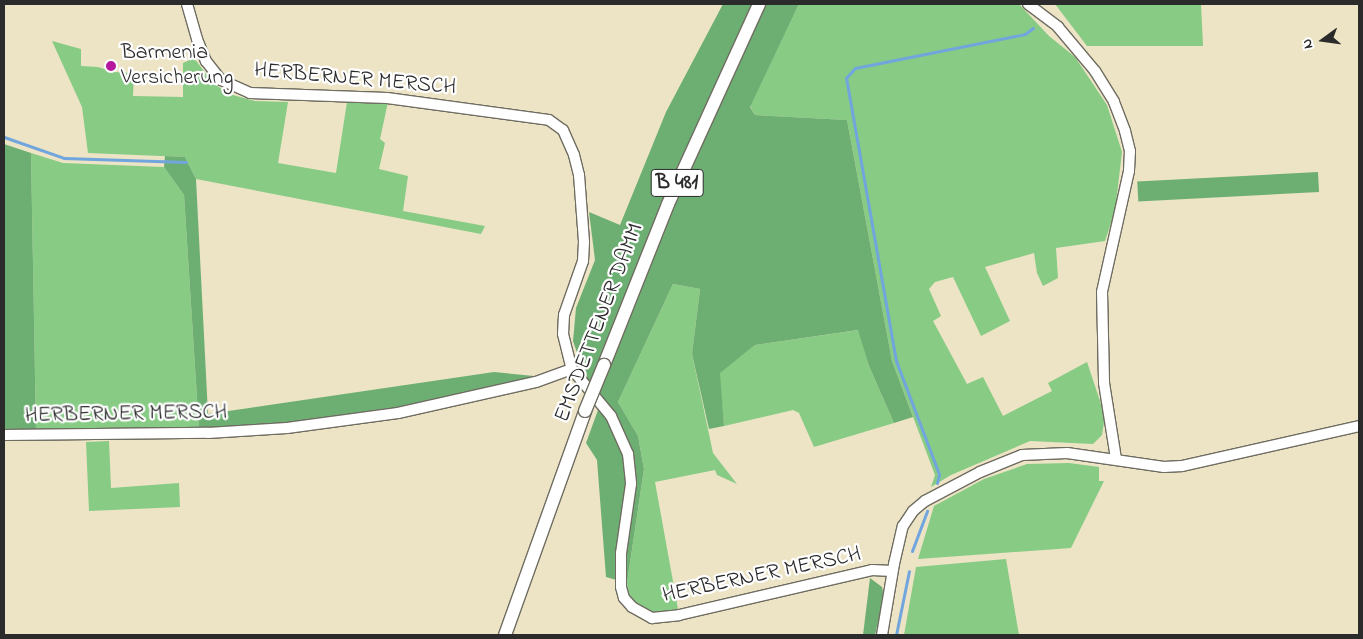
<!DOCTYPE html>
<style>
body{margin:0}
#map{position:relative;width:1363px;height:639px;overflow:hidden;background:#ece4c5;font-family:"Indie Flower",sans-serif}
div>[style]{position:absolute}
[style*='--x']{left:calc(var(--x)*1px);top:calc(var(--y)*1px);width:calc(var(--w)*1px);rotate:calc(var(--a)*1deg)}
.green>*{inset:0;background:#87cb85}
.forest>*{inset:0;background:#6daf72;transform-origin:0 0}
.stream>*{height:3px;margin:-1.5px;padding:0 1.5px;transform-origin:1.5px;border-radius:1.5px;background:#71a5dd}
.roads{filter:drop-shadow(1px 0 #6f6c61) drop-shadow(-1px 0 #6f6c61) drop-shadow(0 1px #6f6c61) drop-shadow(0 -1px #6f6c61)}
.minor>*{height:10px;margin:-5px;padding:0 5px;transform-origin:5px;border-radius:5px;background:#fff}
.major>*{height:12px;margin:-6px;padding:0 6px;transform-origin:6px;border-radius:6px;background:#fff}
.bridges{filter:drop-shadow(1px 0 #6f6c61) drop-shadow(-1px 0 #6f6c61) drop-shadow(0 1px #6f6c61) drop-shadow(0 -1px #6f6c61)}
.major-bridge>*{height:12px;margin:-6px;padding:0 6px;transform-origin:6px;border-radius:6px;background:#fff}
.dots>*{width:14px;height:14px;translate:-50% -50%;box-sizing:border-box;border:2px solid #fff;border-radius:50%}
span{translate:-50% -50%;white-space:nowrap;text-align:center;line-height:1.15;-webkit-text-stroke:4.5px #fff;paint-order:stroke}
.shield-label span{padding:1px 4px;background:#fff;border:1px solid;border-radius:4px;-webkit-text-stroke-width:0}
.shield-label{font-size:21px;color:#2b2b2b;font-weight:700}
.poi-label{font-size:22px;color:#2b2b2b}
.left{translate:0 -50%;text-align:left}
.street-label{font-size:22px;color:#2b2b2b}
.frame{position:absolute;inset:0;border:5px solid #2b2b2b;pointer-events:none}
.north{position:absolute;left:1298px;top:15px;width:50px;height:50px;-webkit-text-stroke:4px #fff;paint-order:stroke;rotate:256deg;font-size:14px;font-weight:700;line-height:20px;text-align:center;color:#2b2b2b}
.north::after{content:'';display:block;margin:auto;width:18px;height:22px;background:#2b2b2b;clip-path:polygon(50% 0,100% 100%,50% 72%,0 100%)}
</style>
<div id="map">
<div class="green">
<i style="clip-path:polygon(799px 4px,1019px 4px,1049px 36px,1075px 57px,1107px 105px,1122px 152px,1115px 211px,1105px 241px,1056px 248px,1058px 278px,1043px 286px,1037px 273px,1034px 253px,985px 267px,1010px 321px,981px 336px,953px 277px,935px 282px,929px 289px,941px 316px,933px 321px,967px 384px,983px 377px,1003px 416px,1052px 391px,1048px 383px,1087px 362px,1105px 416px,1102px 435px,1093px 444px,1030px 441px,951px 475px,931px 487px,935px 475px,892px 361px,847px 120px,755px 115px,750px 106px)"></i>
<i style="clip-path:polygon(1055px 4px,1201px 4px,1203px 46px,1087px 46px)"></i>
<i style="clip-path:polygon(52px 41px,81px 49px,81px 66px,98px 67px,114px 72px,134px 73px,133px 96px,183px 97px,183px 63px,194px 58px,213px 83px,229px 94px,255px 101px,288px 102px,278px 163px,336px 173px,347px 102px,388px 102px,380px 139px,385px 143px,379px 169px,408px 176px,403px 211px,485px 226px,481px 234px,196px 179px,185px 157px,88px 153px,82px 107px)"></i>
<i style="clip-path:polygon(31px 153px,63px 163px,164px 167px,184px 195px,199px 429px,36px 431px)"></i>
<i style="clip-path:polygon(673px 284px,700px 289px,692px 354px,713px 453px,737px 484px,717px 475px,715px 470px,655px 482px,678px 609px,654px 612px,639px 607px,629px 598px,627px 583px,644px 469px,638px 436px,618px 402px)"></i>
<i style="clip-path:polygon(859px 330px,869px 366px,894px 423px,814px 447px,799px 413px,793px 410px,724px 426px,719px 373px,755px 345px)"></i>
<i style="clip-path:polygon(109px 441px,111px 488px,179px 483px,180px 507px,89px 511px,86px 442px)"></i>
<i style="clip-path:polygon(1069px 463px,1099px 467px,1099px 481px,1104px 481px,1071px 548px,918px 559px,934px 506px,984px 479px,1027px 464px)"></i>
<i style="clip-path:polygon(1006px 559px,1019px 635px,904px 635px,916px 567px)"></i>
</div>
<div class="forest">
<i style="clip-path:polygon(723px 4px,799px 4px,750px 107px,755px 115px,847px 120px,892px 361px,913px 417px,894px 423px,869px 366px,858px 330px,755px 345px,720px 373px,724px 426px,709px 429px,692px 354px,700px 289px,673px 284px,618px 402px,638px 436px,644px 469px,627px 583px,606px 577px,597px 460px,586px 443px,602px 399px,586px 379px,573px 341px,576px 308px,595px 260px,589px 212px,620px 225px,666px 112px)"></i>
<i style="clip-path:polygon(4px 144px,31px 153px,36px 431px,4px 430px)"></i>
<i style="clip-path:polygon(165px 156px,185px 157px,196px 179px,208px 414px,494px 372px,534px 376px,401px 409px,288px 424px,199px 429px,184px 195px,164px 167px)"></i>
<i style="left:1318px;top:172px;width:20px;height:181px;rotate:87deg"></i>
<i style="clip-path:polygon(870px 578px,882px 587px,884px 597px,875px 635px,863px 635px)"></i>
</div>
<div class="stream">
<i style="--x:4;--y:137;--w:64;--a:19.3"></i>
<i style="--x:64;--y:158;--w:122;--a:1.9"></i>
<i style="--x:937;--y:483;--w:9;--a:-77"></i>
<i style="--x:939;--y:474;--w:121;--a:-110.8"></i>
<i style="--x:896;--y:361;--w:287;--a:-100"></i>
<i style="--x:846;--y:78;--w:13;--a:-48"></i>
<i style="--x:855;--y:68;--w:173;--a:-11.3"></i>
<i style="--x:1025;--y:34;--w:10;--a:-37"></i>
<i style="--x:912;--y:551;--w:43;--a:-69.4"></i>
<i style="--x:896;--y:635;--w:65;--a:-78.5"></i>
</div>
<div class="roads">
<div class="minor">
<i style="--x:187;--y:4;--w:36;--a:74"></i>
<i style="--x:197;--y:39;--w:24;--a:68"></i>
<i style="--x:206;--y:61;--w:24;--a:52"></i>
<i style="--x:221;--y:80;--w:32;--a:24"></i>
<i style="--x:250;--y:93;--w:137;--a:2.1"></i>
<i style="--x:387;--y:98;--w:163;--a:7.7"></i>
<i style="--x:549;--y:120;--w:17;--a:36"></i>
<i style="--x:563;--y:130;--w:27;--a:66"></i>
<i style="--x:574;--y:155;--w:21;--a:76"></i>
<i style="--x:579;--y:175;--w:67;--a:85.7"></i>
<i style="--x:584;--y:242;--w:19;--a:93"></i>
<i style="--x:583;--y:261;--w:57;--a:109.4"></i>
<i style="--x:564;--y:315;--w:19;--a:93"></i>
<i style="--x:563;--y:334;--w:36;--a:76"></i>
<i style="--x:572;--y:369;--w:61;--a:50.3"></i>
<i style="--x:611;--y:416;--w:42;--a:65.9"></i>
<i style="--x:628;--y:454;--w:30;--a:84"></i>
<i style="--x:631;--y:484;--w:70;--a:98.2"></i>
<i style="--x:621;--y:553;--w:34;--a:90"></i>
<i style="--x:621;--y:587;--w:11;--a:75"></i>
<i style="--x:624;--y:598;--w:12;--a:48"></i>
<i style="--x:632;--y:607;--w:23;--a:29"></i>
<i style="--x:652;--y:618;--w:27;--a:-6"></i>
<i style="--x:679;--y:615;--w:198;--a:-13.1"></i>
<i style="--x:872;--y:570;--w:20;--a:3"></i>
<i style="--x:1028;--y:4;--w:38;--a:37"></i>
<i style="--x:1058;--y:27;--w:57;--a:49.9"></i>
<i style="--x:1095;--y:71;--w:36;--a:58"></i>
<i style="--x:1114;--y:102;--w:31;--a:69"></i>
<i style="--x:1125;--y:131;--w:21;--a:76"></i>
<i style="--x:1130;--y:151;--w:20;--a:93"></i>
<i style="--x:1129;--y:171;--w:124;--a:102.6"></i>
<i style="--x:1102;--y:292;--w:91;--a:88.7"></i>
<i style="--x:1104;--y:383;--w:77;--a:81"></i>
<i style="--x:4;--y:435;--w:204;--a:-0.6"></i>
<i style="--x:208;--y:433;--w:79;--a:-3.6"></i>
<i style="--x:287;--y:428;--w:112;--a:-7.7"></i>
<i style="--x:398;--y:413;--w:141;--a:-12.7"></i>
<i style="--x:536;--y:382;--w:38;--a:-20"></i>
<i style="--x:882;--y:635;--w:72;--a:-80.4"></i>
<i style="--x:894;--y:564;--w:39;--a:-77"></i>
<i style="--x:903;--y:526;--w:18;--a:-56"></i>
<i style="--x:913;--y:511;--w:16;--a:-40"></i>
<i style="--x:925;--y:501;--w:62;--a:-27.8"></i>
<i style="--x:980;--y:472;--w:45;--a:-22"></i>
<i style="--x:1022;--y:455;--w:45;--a:-2.5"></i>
<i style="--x:1067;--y:453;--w:98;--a:8.2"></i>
<i style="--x:1164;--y:467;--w:18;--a:-3"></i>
<i style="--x:1182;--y:466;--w:181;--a:-12.7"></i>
</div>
<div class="major">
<i style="--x:604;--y:365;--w:173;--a:-68.3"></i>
<i style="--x:668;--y:204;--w:220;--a:-65.5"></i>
<i style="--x:505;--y:635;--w:238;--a:-70.3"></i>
</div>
</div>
<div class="bridges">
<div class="major-bridge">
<i style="--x:585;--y:411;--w:50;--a:-67.6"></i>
</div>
</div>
<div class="dots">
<i style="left:111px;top:66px;background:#b5179e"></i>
</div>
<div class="shield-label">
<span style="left:677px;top:183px">B 481</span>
</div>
<div class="poi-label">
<span class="left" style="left:121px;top:66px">Barmenia<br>Versicherung</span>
</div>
<div class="street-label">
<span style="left:355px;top:80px;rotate:5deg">HERBERNER MERSCH</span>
<span style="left:600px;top:323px;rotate:-69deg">EMSDETTENER DAMM</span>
<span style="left:126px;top:415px;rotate:-1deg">HERBERNER MERSCH</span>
<span style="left:762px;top:576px;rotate:-12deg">HERBERNER MERSCH</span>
</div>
<div class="frame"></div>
<div class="north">N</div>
</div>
